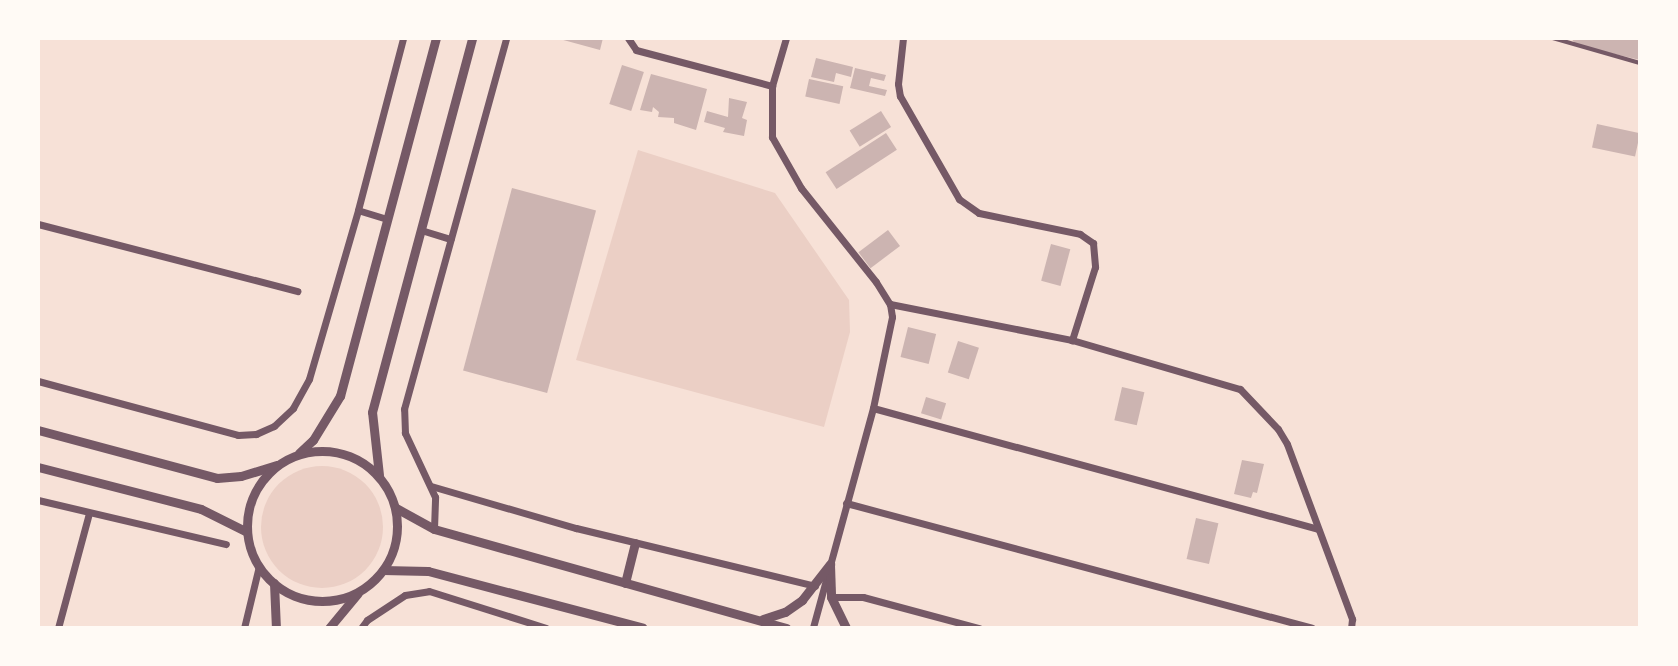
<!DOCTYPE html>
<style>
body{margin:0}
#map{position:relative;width:1678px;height:666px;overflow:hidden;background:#f7e1d7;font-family:"Alegreya Sans",sans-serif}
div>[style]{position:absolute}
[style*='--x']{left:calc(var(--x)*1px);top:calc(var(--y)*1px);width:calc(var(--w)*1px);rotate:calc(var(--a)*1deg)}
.green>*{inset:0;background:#ebcfc5}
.round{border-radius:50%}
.building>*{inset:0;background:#ccb4b1;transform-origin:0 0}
.service>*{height:3.5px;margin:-1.75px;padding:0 1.75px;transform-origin:1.75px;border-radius:1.75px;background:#755966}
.minor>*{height:7px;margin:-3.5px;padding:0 3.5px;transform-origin:3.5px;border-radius:3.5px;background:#755966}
.tertiary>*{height:9px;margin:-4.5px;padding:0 4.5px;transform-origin:4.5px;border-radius:4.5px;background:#755966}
.tertiary>.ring{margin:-4.5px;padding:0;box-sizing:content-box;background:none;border:9px solid #755966;border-radius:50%}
span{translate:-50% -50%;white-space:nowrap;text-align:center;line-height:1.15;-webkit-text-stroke:5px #fffaf5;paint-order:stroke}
.frame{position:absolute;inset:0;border:40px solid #fffaf5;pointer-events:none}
</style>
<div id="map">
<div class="green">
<i style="clip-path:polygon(638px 150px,775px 193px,849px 300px,850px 332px,824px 427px,576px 360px)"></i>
<i class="round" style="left:261px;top:466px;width:122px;height:122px"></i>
</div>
<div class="building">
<i style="clip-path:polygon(556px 38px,603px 38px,600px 50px)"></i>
<i style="clip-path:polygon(1571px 38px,1640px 38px,1640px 60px,1576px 45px)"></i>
<i style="clip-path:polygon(816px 58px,853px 67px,851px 77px,836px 73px,834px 82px,811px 77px)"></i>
<i style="left:622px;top:65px;width:23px;height:41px;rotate:18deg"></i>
<i style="clip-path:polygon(855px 68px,886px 75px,884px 81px,871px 78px,869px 86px,887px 90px,885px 96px,850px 88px)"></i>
<i style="clip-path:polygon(651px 74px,707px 89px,696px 130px,674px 123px,674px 118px,658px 117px,659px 112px,653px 107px,652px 112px,640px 110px)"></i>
<i style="left:809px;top:79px;width:35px;height:18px;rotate:12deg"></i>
<i style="clip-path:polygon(729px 98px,747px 102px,742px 118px,747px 120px,744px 136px,723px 132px,725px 128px,704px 122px,707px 111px,728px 117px)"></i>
<i style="left:881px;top:111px;width:19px;height:37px;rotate:58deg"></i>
<i style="left:1597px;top:124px;width:44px;height:24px;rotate:12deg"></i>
<i style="left:886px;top:133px;width:20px;height:72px;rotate:57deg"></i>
<i style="left:512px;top:188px;width:87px;height:189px;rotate:15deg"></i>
<i style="left:888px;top:230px;width:20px;height:37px;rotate:53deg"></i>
<i style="left:1051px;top:244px;width:20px;height:38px;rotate:15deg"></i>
<i style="left:908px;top:327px;width:29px;height:31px;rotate:14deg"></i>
<i style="left:958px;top:341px;width:22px;height:33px;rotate:18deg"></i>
<i style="left:1122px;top:387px;width:23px;height:34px;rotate:13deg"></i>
<i style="left:926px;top:397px;width:21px;height:17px;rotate:17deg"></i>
<i style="clip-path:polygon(1242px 460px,1264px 464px,1257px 493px,1253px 492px,1251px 498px,1234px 494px)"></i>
<i style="left:1196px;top:518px;width:23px;height:42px;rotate:13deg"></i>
</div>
<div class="service">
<i style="--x:1553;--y:38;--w:91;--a:16"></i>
</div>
<div class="minor">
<i style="--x:628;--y:38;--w:14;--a:56"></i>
<i style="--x:636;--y:50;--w:141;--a:14.8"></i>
<i style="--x:786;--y:38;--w:50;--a:106.3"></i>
<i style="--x:772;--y:86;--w:51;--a:90"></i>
<i style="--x:772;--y:137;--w:59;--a:60.4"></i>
<i style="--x:801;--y:188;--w:120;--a:51.4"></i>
<i style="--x:876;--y:282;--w:26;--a:58"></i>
<i style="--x:890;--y:304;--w:13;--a:81"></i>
<i style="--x:892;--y:317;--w:93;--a:101.8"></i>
<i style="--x:873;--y:408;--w:228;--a:105.3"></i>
<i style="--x:903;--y:38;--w:46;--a:96.2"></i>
<i style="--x:898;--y:84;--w:12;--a:81"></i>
<i style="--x:900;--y:96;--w:119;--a:60.2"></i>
<i style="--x:959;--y:199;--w:24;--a:35"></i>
<i style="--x:979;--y:213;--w:103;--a:11.7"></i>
<i style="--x:1080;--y:234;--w:16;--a:35"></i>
<i style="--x:1093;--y:243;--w:24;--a:85"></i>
<i style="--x:1095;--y:267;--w:77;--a:107.5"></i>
<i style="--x:387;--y:219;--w:30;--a:-163"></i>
<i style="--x:358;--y:210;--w:178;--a:-75.3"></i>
<i style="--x:38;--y:224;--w:268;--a:14.5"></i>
<i style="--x:421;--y:230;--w:31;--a:17"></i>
<i style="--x:890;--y:304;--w:186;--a:11.2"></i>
<i style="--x:1072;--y:340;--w:175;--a:16.3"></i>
<i style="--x:1240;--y:389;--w:55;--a:46.5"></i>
<i style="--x:1278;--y:429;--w:17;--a:59"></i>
<i style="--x:1287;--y:444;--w:187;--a:69.6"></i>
<i style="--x:1352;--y:619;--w:9;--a:96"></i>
<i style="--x:38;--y:381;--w:207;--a:15.1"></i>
<i style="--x:238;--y:435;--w:18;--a:-3"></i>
<i style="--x:256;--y:434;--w:20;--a:-24"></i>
<i style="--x:274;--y:426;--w:26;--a:-43"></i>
<i style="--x:293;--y:408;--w:33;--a:-61"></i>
<i style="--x:309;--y:379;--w:176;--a:-73.8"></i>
<i style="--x:873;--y:408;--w:460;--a:15.2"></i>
<i style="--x:431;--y:486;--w:151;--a:16.2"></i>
<i style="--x:576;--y:528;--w:246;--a:13.6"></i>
<i style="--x:38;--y:500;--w:193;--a:13.2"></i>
<i style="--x:846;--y:503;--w:482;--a:15"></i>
<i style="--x:434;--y:529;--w:32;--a:-88"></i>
<i style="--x:435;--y:497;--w:71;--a:-115.1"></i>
<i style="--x:405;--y:433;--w:24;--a:-92"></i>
<i style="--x:404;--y:409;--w:385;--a:-74.6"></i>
<i style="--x:831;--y:597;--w:32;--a:0"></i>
<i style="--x:863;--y:597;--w:120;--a:15"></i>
<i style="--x:58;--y:628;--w:119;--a:-74.9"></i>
<i style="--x:244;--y:628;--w:64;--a:-76.4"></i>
<i style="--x:361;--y:628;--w:10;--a:-53"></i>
<i style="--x:367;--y:620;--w:45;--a:-33.3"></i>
<i style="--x:405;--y:595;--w:24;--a:-9"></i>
<i style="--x:429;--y:591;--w:123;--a:17.5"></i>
</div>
<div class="tertiary">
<i style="--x:38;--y:430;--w:185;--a:15"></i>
<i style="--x:217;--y:478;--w:24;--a:-5"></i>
<i style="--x:241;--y:476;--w:38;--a:-17"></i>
<i class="ring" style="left:247px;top:451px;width:141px;height:141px"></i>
<i style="--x:299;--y:453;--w:19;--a:-43"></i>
<i style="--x:313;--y:440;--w:52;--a:-58.5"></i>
<i style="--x:340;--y:396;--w:371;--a:-75"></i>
<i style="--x:38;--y:467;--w:168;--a:14.4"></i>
<i style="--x:201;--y:509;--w:51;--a:26.6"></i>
<i style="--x:379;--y:475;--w:63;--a:-96.3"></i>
<i style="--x:372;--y:412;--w:387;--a:-75"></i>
<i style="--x:396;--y:508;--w:43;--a:28.9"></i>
<i style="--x:434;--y:529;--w:366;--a:15.7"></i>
<i style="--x:830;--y:565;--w:32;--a:88"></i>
<i style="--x:831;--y:597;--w:34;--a:64"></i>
<i style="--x:383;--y:570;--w:45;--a:1.3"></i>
<i style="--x:428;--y:571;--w:222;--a:14.8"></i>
<i style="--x:274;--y:583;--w:45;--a:87.5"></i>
<i style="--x:625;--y:583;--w:41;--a:-76"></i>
<i style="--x:763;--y:619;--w:23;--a:-18"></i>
<i style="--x:785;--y:612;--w:21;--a:-35"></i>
<i style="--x:802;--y:600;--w:46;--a:-52.1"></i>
<i style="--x:329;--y:628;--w:45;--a:-50.4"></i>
</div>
<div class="frame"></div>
</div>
